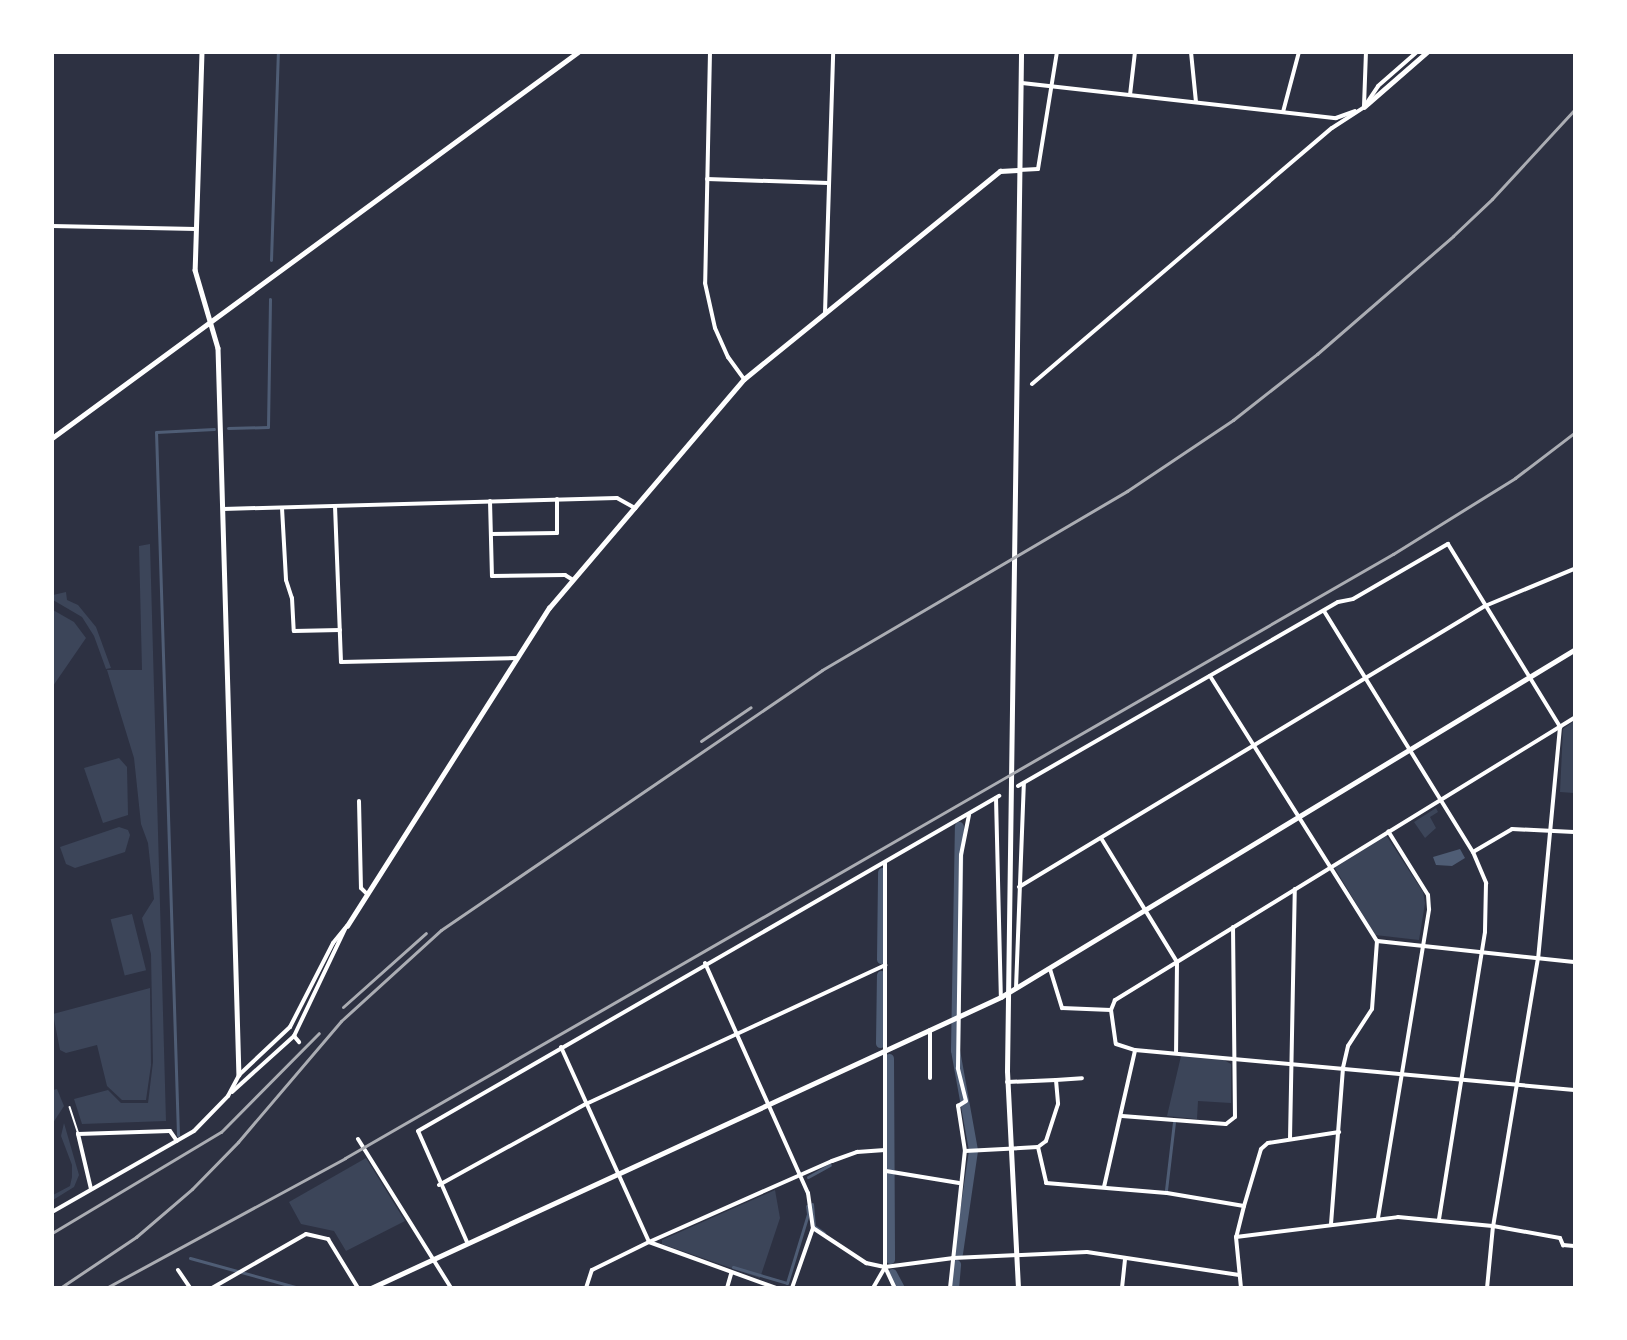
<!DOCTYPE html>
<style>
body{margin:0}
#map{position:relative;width:1627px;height:1340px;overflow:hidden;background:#2d3142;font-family:Raleway,sans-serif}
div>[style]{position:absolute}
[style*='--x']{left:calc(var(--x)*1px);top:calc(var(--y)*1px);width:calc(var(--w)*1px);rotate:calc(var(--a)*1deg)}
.green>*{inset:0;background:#3c4559;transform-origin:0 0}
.water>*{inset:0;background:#4f5d75}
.stream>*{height:3px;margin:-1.5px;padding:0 1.5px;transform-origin:1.5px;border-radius:1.5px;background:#4f5d75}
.canal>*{height:9px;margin:-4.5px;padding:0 4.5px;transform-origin:4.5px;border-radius:4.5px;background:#4f5d75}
.service>*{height:1.5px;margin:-0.75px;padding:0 0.75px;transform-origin:0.75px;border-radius:0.75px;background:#fff}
.minor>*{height:4px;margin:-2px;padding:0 2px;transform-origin:2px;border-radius:2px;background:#fff}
.tertiary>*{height:4.5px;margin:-2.25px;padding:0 2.25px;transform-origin:2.25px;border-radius:2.25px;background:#fff}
.secondary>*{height:5px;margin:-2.5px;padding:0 2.5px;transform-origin:2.5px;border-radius:2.5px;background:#fff}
.rail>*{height:3px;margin:-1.5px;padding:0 1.5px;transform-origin:1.5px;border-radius:1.5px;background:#abadb3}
span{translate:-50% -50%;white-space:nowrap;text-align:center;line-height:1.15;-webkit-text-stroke:6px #fff;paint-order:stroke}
.frame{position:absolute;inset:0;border:54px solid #fff;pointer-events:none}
</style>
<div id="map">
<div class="green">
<i style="clip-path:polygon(150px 544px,166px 1121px,82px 1124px,74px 1099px,108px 1090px,121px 1103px,148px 1103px,153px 1062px,151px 954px,142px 918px,154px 899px,148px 843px,141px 824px,134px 758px,107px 670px,142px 670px,139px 546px)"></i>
<i style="clip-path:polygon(66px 592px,67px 600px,78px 605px,96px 627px,111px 668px,106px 669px,94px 636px,82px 617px,53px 600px,53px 595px)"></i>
<i style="clip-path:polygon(53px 610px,74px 622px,86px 638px,53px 686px)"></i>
<i style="clip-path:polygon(1574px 721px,1574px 793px,1560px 792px,1563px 729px)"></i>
<i style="clip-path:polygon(119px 758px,127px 767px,128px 815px,103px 823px,84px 768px)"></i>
<i style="clip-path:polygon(1436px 808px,1438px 812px,1430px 817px,1436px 828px,1425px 838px,1414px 822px)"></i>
<i style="clip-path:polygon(119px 827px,128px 830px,130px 835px,125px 852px,75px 868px,66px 864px,60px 847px)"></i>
<i style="clip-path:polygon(1386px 835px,1423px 892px,1425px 903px,1419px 940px,1375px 935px,1333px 865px)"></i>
<i style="left:132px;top:914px;width:58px;height:22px;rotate:76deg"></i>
<i style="clip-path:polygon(150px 988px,151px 1065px,146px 1100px,122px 1100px,107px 1086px,97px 1045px,66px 1053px,60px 1050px,53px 1014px)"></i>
<i style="clip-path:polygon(1181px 1056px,1222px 1059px,1231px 1064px,1231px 1103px,1198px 1101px,1197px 1119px,1167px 1116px)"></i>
<i style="clip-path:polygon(57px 1089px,64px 1106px,53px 1123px,53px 1090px)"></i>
<i style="clip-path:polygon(64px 1123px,79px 1175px,74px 1187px,53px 1200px,53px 1195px,70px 1186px,72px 1177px,72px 1165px,61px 1136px)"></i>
<i style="clip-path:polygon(366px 1158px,405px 1221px,346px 1251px,334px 1231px,301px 1224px,289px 1202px)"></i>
<i style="clip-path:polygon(775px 1190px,780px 1218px,760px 1278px,662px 1244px,662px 1240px)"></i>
</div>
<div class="water">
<i style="clip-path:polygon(1460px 849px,1465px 858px,1452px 866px,1436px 865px,1433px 857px)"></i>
</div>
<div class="stream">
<i style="--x:271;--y:260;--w:208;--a:-88.1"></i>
<i style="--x:228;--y:428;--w:40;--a:-1.4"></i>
<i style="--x:268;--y:427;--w:128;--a:-89.1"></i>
<i style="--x:178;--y:1135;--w:703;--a:-91.79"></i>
<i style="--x:156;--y:432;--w:58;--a:-3"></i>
<i style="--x:808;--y:1177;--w:25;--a:-29"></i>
<i style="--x:1166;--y:1190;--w:68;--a:-83.3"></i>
<i style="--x:812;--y:1204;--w:22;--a:85"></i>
<i style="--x:814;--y:1226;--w:12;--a:35"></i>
<i style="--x:190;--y:1258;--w:113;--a:15.4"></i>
<i style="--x:733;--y:1267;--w:56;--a:16.5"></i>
<i style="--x:787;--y:1283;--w:72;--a:-73.1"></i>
<i style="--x:808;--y:1214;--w:8;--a:-97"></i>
</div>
<div class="canal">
<i style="--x:881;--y:959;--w:87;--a:-89.3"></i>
<i style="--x:880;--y:1043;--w:68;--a:-89.2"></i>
<i style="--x:889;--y:1058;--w:201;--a:89.7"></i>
<i style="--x:958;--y:1253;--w:104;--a:-81.7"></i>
<i style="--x:973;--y:1150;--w:102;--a:-100.2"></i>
<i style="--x:955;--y:1050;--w:224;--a:-89"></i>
<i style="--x:892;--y:1273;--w:17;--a:62"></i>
<i style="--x:954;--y:1288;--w:24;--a:-85"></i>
</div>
<div class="service">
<i style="--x:70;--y:1107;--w:26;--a:72"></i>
</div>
<div class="minor">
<i style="--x:710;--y:52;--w:231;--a:91.2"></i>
<i style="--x:705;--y:283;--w:46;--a:77.5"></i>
<i style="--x:715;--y:328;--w:32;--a:66"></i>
<i style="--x:728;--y:357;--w:27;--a:54"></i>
<i style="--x:1191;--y:52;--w:50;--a:84.3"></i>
<i style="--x:1022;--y:83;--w:316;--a:6.4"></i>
<i style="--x:1336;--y:118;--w:20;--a:-20"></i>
<i style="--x:1130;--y:95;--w:43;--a:-83.4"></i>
<i style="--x:1364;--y:106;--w:54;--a:-87.9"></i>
<i style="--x:1283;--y:112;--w:62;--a:-75.1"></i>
<i style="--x:1019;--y:170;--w:19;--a:-3"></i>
<i style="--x:1038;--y:169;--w:119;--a:-80.8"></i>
<i style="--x:707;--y:179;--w:121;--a:1.9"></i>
<i style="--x:52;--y:226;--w:144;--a:1.2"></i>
<i style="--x:825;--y:313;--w:261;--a:-88.2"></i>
<i style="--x:1032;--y:384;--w:394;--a:-40.5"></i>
<i style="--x:1332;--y:128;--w:38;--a:-33"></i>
<i style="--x:1364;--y:107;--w:25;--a:-56"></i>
<i style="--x:1378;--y:86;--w:52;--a:-41.1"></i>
<i style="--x:490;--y:501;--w:75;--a:88.5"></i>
<i style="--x:492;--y:576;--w:73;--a:-0.8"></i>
<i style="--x:565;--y:575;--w:9;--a:32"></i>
<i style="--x:335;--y:506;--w:156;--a:87.8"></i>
<i style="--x:341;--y:662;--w:176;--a:-1.3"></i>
<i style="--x:282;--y:508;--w:72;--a:86.8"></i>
<i style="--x:286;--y:580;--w:19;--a:72"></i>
<i style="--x:292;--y:598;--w:33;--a:87"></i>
<i style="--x:294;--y:631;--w:46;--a:-1.2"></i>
<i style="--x:223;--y:509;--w:394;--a:-1.6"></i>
<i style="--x:617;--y:498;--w:21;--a:29"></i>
<i style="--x:491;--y:534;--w:66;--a:-0.9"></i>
<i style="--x:557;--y:533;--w:34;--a:-90"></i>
<i style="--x:1324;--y:611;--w:283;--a:58.3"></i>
<i style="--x:1473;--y:852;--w:34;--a:67"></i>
<i style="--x:1486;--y:883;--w:49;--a:91.2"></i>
<i style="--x:1485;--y:932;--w:292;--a:99.1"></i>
<i style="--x:1210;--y:676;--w:313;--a:57.8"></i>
<i style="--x:1377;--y:941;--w:68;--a:94.2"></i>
<i style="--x:1372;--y:1009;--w:44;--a:123"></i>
<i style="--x:1348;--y:1046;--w:23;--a:103"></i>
<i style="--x:1343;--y:1068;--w:156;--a:94.4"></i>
<i style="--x:1574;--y:718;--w:539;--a:148.43"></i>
<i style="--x:1115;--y:1000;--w:11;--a:112"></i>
<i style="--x:1111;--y:1010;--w:34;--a:82"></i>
<i style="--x:1116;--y:1044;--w:20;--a:18"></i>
<i style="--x:1135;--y:1050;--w:441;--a:5.2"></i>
<i style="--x:1018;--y:786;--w:369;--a:-29.9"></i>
<i style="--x:1338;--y:602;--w:15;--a:-11"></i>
<i style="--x:1353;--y:599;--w:110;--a:-30.1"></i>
<i style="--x:1448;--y:544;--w:215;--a:58.5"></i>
<i style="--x:1560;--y:727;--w:232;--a:95.4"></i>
<i style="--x:1538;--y:958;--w:272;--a:99.5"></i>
<i style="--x:1493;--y:1226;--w:62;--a:95.5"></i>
<i style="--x:996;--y:798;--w:199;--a:88.6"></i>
<i style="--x:359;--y:801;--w:87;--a:88.7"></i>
<i style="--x:361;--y:888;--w:8;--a:45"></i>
<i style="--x:1101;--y:838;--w:145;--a:58.5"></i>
<i style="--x:1177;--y:962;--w:91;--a:90.6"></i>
<i style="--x:1473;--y:852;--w:45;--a:-30.5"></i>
<i style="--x:1512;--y:829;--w:62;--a:2.8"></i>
<i style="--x:1019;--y:887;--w:544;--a:-31.09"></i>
<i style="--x:1485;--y:606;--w:96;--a:-22.6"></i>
<i style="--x:1377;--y:941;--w:198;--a:6.1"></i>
<i style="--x:705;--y:963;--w:252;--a:65.9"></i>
<i style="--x:808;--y:1193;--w:35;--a:82"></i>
<i style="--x:813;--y:1228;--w:64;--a:109.3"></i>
<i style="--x:1050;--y:969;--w:41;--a:72.9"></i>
<i style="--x:1062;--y:1008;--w:49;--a:2.3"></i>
<i style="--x:1016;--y:988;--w:205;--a:-87.8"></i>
<i style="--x:294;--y:1036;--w:8;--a:50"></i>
<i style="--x:561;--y:1047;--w:214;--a:65.7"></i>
<i style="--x:649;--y:1242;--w:135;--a:19.9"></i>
<i style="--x:930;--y:1078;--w:48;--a:-90"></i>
<i style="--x:1056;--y:1080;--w:26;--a:-4"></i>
<i style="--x:1007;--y:1082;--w:49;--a:-2.3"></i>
<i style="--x:1056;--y:1080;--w:24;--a:85"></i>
<i style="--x:1058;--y:1104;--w:39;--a:108"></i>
<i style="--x:1046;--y:1141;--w:10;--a:143"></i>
<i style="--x:232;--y:1092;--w:84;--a:-42.1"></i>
<i style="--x:294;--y:1036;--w:119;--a:-64.5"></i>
<i style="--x:1122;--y:1116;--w:104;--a:4.4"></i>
<i style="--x:1226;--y:1124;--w:11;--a:-38"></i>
<i style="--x:1235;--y:1117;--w:190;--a:-90.6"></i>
<i style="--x:358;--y:1139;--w:176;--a:58"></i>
<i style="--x:1290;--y:1139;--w:250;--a:-88.9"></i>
<i style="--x:965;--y:1151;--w:73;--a:-3.1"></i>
<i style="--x:1038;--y:1147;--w:37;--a:77"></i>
<i style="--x:1046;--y:1183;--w:121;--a:4.7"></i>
<i style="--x:1167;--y:1193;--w:78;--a:9.6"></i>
<i style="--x:1244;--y:1206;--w:32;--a:104"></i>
<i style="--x:1236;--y:1237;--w:51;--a:84.4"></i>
<i style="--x:886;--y:1171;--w:74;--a:9.3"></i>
<i style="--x:439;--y:1185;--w:168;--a:-28.9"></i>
<i style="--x:586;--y:1104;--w:330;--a:-24.9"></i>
<i style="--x:1104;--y:1187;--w:140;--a:-77.2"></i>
<i style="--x:91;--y:1189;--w:57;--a:-103.3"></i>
<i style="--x:78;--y:1134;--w:92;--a:-1.9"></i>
<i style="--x:170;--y:1131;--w:12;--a:55"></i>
<i style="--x:1244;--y:1206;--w:59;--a:-73.4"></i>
<i style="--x:1261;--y:1149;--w:9;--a:-41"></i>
<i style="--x:1268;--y:1143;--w:72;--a:-8.8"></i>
<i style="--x:52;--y:1212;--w:163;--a:-29.7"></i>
<i style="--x:194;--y:1131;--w:49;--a:-45.8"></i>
<i style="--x:228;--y:1096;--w:24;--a:-62"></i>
<i style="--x:239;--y:1075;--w:70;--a:-43.3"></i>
<i style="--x:290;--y:1027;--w:94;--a:-62.9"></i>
<i style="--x:333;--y:943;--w:22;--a:-51"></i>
<i style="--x:1378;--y:1218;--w:313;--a:-80.6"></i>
<i style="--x:1429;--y:909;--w:14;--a:-94"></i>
<i style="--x:1428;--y:895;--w:75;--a:-122"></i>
<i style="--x:813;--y:1228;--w:64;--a:33.4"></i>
<i style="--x:866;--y:1263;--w:19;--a:12"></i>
<i style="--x:885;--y:1267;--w:23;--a:65"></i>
<i style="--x:1236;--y:1237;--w:163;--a:-7"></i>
<i style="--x:1398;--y:1217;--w:95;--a:5.4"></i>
<i style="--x:1493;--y:1226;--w:68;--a:10.2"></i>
<i style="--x:1560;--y:1238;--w:8;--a:67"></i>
<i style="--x:1563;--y:1245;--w:11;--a:5"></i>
<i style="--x:467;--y:1242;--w:121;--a:-113.8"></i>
<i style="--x:418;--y:1131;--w:671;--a:-29.97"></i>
<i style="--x:885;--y:1267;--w:69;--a:-7.5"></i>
<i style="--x:953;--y:1258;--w:134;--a:-2.6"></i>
<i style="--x:1087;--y:1252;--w:154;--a:8.6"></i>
<i style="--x:178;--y:1270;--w:22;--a:56"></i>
<i style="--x:212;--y:1288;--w:108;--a:-29.9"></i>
<i style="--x:306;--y:1234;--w:23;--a:13"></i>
<i style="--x:328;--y:1239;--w:57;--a:58.5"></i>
<i style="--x:586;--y:1288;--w:19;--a:-72"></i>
<i style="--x:592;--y:1270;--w:64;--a:-26.2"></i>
<i style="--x:649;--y:1242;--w:200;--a:-23.9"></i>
<i style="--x:832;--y:1161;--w:27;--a:-20"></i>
<i style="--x:857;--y:1152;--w:28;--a:-4"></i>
<i style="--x:727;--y:1288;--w:15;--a:-74"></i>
<i style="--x:873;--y:1288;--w:24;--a:-60"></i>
<i style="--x:885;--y:1267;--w:404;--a:-90"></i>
<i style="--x:950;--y:1288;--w:138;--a:-83.8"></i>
<i style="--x:965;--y:1151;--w:46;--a:-98.8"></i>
<i style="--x:958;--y:1106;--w:9;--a:-32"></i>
<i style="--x:966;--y:1101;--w:34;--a:-104"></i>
<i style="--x:958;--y:1068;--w:213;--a:-89.2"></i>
<i style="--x:961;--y:855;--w:41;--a:-78.7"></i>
<i style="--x:1122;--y:1288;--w:30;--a:-84"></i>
</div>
<div class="tertiary">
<i style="--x:202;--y:52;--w:218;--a:91.8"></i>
<i style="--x:195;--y:270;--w:81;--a:73.6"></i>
<i style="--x:218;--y:348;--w:727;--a:88.35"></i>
<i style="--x:1364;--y:107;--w:84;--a:-41.1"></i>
<i style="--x:52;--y:438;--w:652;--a:-36.27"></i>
<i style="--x:347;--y:926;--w:377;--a:-57.6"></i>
<i style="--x:549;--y:608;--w:301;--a:-49.6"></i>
<i style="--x:744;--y:379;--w:330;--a:-39.1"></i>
<i style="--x:1000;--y:171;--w:18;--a:-3"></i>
<i style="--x:371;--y:1288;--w:694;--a:-24.79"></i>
<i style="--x:1001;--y:997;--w:670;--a:-31.2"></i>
</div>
<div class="secondary">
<i style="--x:1018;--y:1288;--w:217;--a:-92.9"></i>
<i style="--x:1007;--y:1071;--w:1019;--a:-89.21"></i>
</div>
<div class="rail">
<i style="--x:701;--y:741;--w:60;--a:-34.2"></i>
<i style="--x:343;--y:1007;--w:111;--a:-41.7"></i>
<i style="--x:52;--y:1233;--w:197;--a:-30.9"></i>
<i style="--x:221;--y:1132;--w:139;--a:-45.3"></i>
<i style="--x:60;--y:1288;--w:92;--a:-33.9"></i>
<i style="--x:136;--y:1237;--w:74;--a:-40.6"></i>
<i style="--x:192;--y:1189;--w:66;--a:-45.6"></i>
<i style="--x:238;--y:1142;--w:159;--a:-49.6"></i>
<i style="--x:341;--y:1021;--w:135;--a:-42.3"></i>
<i style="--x:441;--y:930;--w:461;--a:-34.3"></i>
<i style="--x:822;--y:670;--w:354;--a:-30.4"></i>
<i style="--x:1127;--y:491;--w:128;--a:-33.8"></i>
<i style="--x:1233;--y:420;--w:107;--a:-38.2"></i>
<i style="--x:1317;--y:354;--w:180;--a:-40.9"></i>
<i style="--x:1453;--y:236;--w:54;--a:-43.5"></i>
<i style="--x:1492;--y:199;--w:121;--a:-47.3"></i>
<i style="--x:106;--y:1288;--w:272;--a:-28.5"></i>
<i style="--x:345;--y:1158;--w:1210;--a:-29.96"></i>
<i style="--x:1393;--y:554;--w:144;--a:-31.9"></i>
<i style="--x:1515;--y:478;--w:74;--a:-37.3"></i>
</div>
<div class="frame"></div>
</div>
